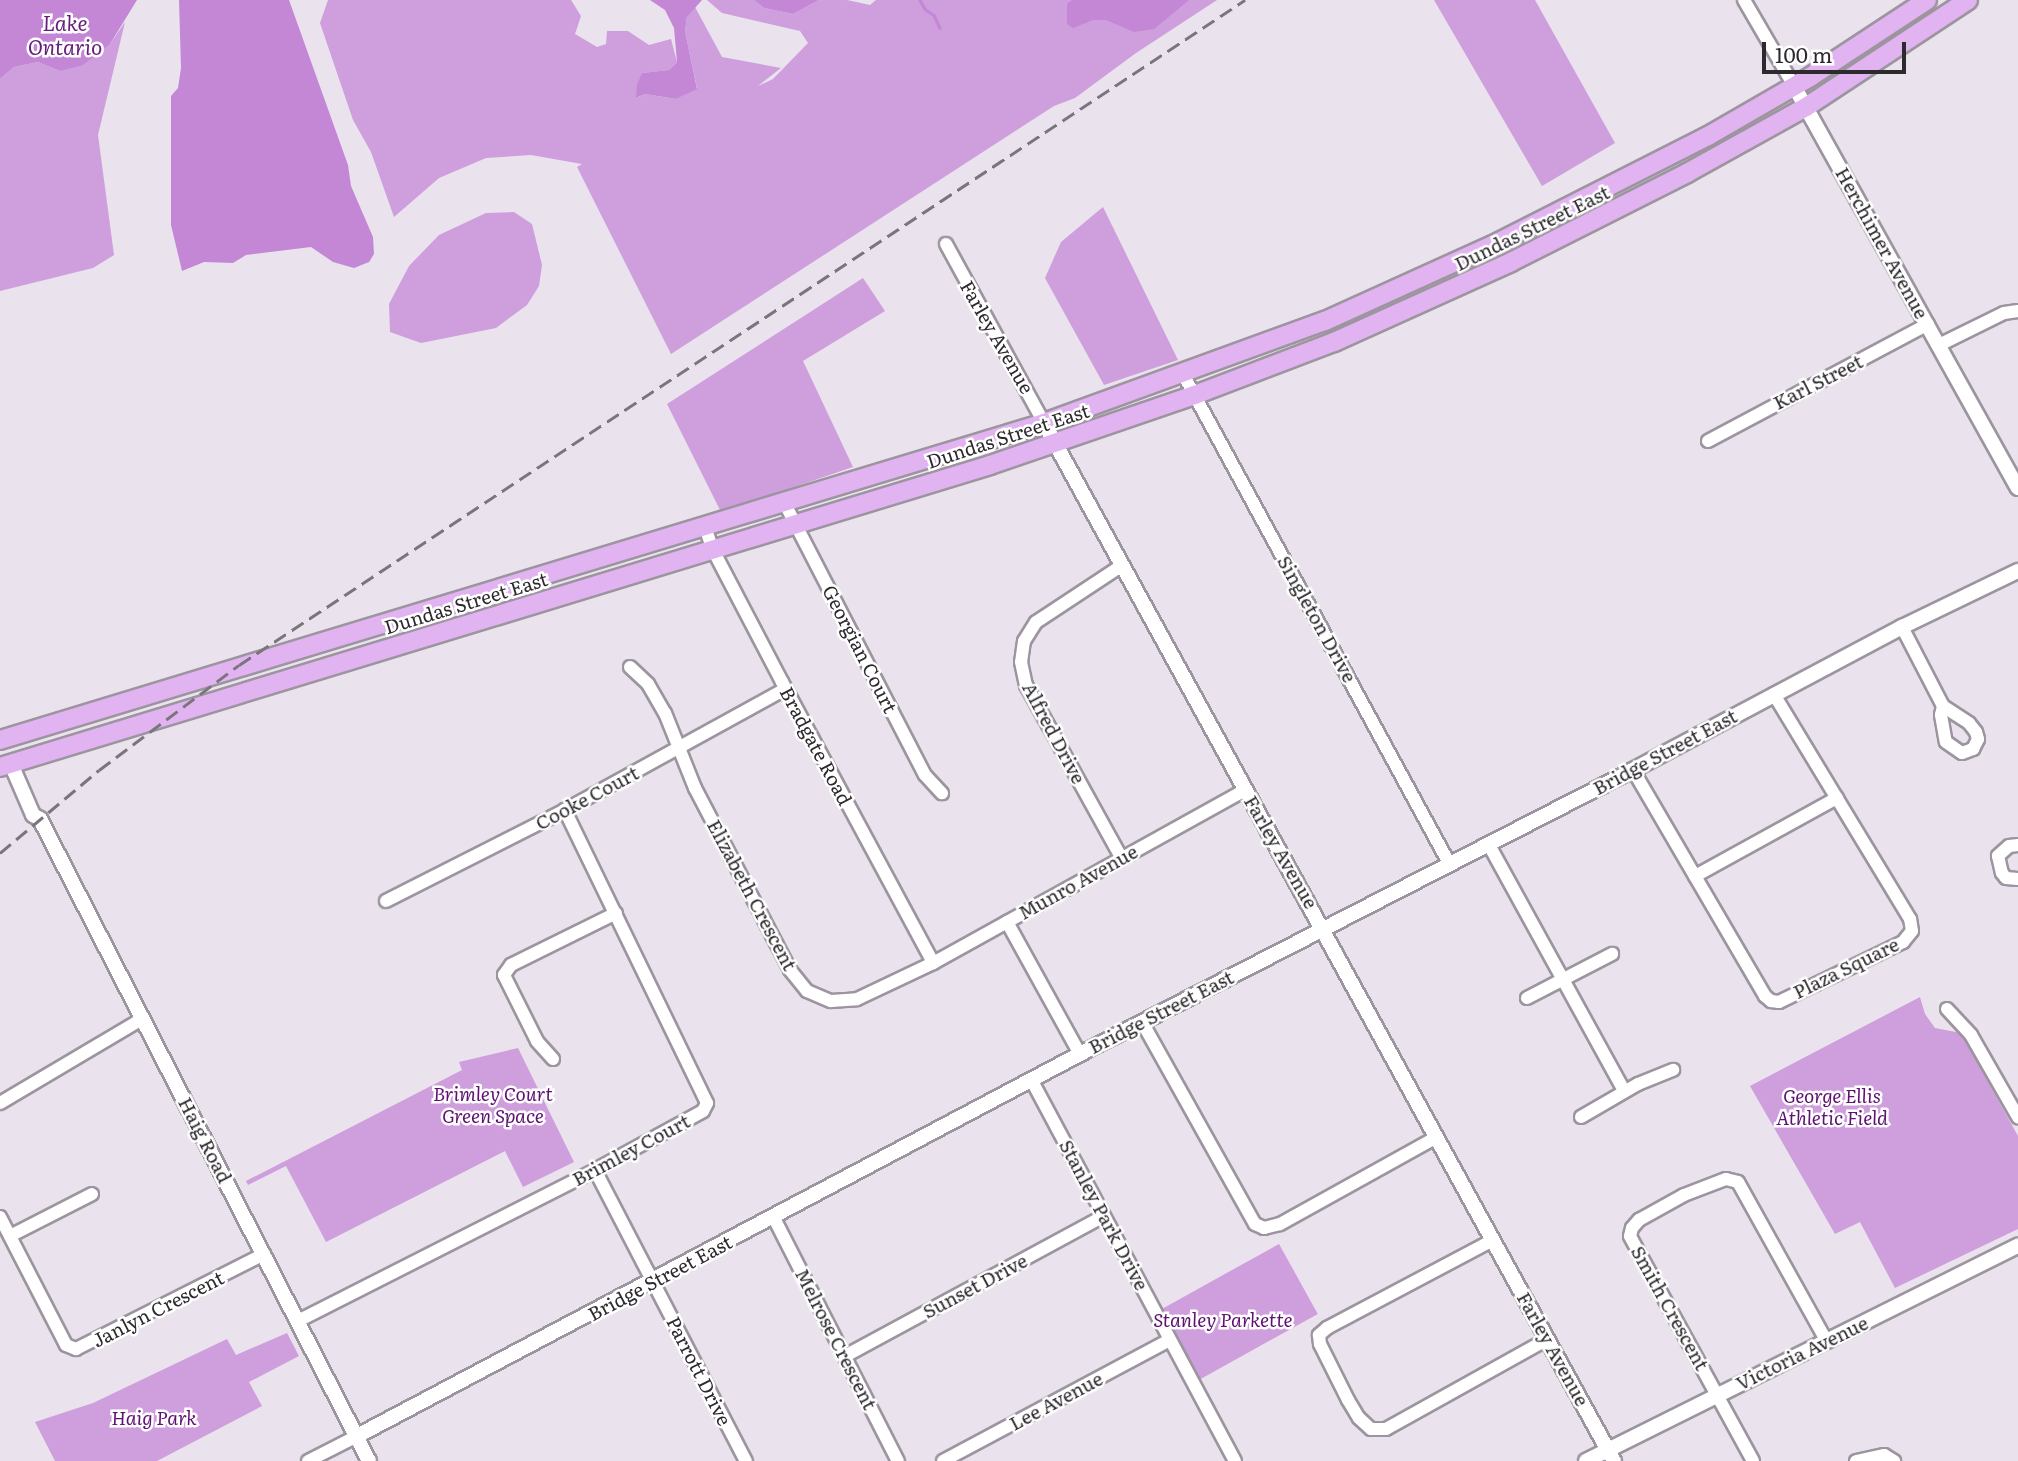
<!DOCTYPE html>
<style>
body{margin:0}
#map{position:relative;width:2018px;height:1461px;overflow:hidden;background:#eae2ed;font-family:Literata,serif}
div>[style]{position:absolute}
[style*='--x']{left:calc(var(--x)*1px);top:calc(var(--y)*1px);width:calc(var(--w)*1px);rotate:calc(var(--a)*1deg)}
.green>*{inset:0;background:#ce9edd;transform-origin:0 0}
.water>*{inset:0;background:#c387d6}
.stream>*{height:2.5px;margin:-1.25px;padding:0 1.25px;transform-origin:1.25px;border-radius:1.25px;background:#c387d6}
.roads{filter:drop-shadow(2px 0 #9c959f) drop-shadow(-2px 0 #9c959f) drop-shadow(0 2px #9c959f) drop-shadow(0 -2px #9c959f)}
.minor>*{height:12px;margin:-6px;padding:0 6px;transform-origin:6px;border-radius:6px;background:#fff}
.tertiary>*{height:14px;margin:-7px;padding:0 7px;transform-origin:7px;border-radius:7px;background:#fff}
.primary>*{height:18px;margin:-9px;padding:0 9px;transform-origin:9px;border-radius:9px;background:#e2b3f1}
.rail>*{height:2.5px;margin-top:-1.25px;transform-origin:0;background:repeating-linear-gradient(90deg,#7a757c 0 14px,transparent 0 21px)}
span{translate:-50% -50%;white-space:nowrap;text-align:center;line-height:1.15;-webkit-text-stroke:5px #fff;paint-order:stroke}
.street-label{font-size:19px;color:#2d2a2e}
.park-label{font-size:19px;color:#5e1172;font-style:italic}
.water-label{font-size:21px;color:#671d7c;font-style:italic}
.scale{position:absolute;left:1762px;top:42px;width:144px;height:32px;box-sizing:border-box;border:4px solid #2d2a2e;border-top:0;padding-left:9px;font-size:21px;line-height:24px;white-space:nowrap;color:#2d2a2e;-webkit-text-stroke:5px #fff;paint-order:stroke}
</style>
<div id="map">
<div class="green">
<i style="clip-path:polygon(328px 0,571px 0,581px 16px,575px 34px,597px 47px,606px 44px,607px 31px,628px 31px,649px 45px,671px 39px,677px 62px,669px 70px,642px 73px,637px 98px,645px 94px,676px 99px,697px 88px,685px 31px,687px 17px,695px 7px,722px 57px,781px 68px,758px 86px,773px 79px,808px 43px,800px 31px,722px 13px,707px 0,754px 0,764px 8px,793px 14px,819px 0,847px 0,870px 5px,876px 0,1217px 0,1136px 53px,1075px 98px,1054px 106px,671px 354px,577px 167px,582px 164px,531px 155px,486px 158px,439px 178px,394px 217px,371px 152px,353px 120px,320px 23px)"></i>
<i style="clip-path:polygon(1434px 0,1535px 0,1615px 143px,1542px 186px)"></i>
<i style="clip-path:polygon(125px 22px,98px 135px,114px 255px,93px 268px,0 291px,0 79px,14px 67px,38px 62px,60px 71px,110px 44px)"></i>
<i style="clip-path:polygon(1103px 207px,1178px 360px,1104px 385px,1045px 278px,1061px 242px)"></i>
<i style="clip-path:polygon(514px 212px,532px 224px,542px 265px,539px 286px,527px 305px,496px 328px,421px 343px,390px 332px,389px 304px,409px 266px,439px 235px,486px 213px)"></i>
<i style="clip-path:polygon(863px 278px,885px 311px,803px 361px,853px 467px,721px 512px,667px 404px)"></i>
<i style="clip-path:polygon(1920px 997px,1925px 1014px,1935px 1028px,1961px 1033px,2018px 1136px,2018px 1229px,1895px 1288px,1860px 1222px,1835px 1234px,1750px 1086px)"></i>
<i style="clip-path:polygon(518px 1048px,574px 1162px,523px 1187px,505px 1151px,326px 1242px,286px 1166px,248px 1185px,246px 1181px,462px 1070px,459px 1062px)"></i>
<i style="left:1279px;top:1244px;width:80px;height:136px;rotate:61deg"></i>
<i style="clip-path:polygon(287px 1333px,299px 1356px,249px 1382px,262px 1406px,157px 1461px,55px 1461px,35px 1422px,93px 1403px,227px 1339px,236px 1355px)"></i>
</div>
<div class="water">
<i style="clip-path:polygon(0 0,137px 0,110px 44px,83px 65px,60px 71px,38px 62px,14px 67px,0 79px)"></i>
<i style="clip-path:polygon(179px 0,289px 0,348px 165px,351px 186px,373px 237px,374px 254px,369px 262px,354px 268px,333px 262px,311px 247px,246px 255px,233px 263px,204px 262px,182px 271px,171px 225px,171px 96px,178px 88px,181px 68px)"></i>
<i style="clip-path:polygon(650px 0,702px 0,687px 17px,685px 31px,697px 89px,676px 99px,645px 94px,636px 98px,637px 85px,642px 73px,669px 70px,677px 62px,674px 28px,665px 10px)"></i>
<i style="clip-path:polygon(754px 0,819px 0,793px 14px,764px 8px)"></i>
<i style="clip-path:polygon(1072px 0,1189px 0,1154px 29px,1134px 32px,1106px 20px,1093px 20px,1073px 28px,1067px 24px,1067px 4px)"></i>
</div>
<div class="stream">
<i style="--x:920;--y:0;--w:10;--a:61"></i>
<i style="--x:925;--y:9;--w:11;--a:34"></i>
<i style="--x:934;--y:15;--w:14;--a:65"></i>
</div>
<div class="roads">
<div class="minor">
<i style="--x:1744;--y:0;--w:99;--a:59.8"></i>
<i style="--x:946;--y:244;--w:204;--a:61.3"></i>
<i style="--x:1939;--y:345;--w:72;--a:-26.2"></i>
<i style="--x:2004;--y:313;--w:14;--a:-8"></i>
<i style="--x:1183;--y:374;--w:559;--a:61.46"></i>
<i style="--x:1708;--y:441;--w:249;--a:-28"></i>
<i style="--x:784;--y:502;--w:307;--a:62.7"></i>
<i style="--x:925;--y:775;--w:25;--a:47"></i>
<i style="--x:705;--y:527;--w:24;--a:71"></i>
<i style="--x:713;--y:550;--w:149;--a:62.4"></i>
<i style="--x:782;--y:682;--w:319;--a:61.7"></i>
<i style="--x:1121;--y:566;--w:102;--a:146.6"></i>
<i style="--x:1036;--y:622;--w:22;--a:122"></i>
<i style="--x:1024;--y:641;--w:21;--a:98"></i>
<i style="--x:1021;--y:662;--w:24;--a:78"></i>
<i style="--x:1026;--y:685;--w:196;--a:61.1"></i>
<i style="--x:1902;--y:627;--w:89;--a:62.6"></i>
<i style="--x:1943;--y:706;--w:9;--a:103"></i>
<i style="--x:1941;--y:715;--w:27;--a:80"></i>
<i style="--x:1946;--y:742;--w:19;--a:35"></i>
<i style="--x:1962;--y:753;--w:12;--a:-20"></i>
<i style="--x:1973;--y:749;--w:11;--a:-63"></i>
<i style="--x:1978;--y:739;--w:7;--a:-106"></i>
<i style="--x:1976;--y:732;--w:11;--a:-128"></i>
<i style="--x:1969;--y:723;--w:31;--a:-147"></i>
<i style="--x:630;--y:667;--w:25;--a:43"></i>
<i style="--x:648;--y:684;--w:34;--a:60"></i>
<i style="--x:665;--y:713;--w:81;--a:68.2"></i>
<i style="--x:695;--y:788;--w:205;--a:62.4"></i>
<i style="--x:790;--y:970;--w:27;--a:51"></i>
<i style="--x:807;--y:991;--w:26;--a:23"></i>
<i style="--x:831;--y:1001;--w:26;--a:-4"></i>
<i style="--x:857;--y:999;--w:84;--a:-25.3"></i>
<i style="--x:933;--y:963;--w:357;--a:-29"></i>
<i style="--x:1633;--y:770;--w:262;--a:59.7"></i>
<i style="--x:1765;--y:996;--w:8;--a:40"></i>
<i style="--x:1771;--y:1001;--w:8;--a:7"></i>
<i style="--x:1779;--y:1002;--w:138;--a:-25.8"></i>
<i style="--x:1903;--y:942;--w:14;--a:-51"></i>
<i style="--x:1912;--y:931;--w:12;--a:-99"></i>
<i style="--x:1910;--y:919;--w:263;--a:-121.2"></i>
<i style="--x:1489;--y:845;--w:281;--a:61.2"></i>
<i style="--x:2018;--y:845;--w:9;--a:174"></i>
<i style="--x:2009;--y:846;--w:15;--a:138"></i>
<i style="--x:1998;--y:856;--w:17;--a:77"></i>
<i style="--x:2002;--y:873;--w:6;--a:51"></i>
<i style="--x:2006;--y:878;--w:12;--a:5"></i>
<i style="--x:1695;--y:876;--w:162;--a:-28.8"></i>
<i style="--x:386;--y:901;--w:201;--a:-26.9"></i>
<i style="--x:565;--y:810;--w:251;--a:-28.8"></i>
<i style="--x:1007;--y:922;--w:151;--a:61.1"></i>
<i style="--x:1527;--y:998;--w:96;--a:-27.4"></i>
<i style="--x:1947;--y:1009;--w:35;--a:47"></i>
<i style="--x:1971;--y:1035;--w:95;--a:60.2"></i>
<i style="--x:1142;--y:1022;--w:231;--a:60.8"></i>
<i style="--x:1255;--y:1224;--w:10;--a:24"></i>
<i style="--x:1264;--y:1228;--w:16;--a:-14"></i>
<i style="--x:1280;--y:1224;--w:179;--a:-29"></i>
<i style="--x:553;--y:1059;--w:24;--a:-132"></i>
<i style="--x:537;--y:1041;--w:74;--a:-116.6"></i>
<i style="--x:504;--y:975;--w:12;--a:-55"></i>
<i style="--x:511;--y:965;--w:117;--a:-26.3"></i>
<i style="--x:1032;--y:1081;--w:431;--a:61.9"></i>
<i style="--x:0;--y:1103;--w:165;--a:-30.6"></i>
<i style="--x:1581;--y:1117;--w:66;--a:-30.1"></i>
<i style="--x:1638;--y:1084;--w:38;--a:-22"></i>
<i style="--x:595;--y:1170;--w:328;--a:62.6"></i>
<i style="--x:0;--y:1217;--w:144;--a:62.7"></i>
<i style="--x:66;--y:1345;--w:11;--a:22"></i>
<i style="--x:76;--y:1349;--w:211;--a:-26.8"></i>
<i style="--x:774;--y:1218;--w:273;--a:63"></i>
<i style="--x:10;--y:1236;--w:92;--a:-27.1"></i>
<i style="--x:1493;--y:1240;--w:188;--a:152.1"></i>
<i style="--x:1327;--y:1328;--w:11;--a:139"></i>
<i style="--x:1319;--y:1335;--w:9;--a:84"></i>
<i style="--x:1320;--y:1344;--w:63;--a:63.4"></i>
<i style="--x:1348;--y:1400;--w:21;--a:59"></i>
<i style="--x:1359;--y:1418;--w:16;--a:43"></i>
<i style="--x:1371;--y:1429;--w:15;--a:0"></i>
<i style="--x:1386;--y:1429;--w:185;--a:-29.1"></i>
<i style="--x:298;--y:1321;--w:333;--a:-26.9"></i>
<i style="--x:595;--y:1170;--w:123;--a:-28.6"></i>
<i style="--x:703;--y:1111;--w:9;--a:-63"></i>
<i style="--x:707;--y:1103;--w:326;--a:-115.9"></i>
<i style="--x:845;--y:1356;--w:294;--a:-28.4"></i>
<i style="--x:308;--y:1461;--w:55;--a:-27"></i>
<i style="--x:943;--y:1461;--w:257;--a:-28.1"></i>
<i style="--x:1753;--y:1461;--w:256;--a:-118.7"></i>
<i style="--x:1630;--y:1236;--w:8;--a:-76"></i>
<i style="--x:1632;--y:1228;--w:11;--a:-49"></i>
<i style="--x:1639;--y:1220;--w:51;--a:-29.1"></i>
<i style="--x:1684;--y:1195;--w:45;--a:-20.9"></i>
<i style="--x:1726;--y:1179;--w:12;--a:14"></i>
<i style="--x:1738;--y:1182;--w:181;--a:60.9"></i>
<i style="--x:1856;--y:1461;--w:29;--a:-12"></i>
<i style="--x:1884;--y:1455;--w:12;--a:31"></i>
</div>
<div class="tertiary">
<i style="--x:1794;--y:86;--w:460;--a:60.9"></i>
<i style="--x:1044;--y:423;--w:1184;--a:61.23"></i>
<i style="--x:16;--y:762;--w:9;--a:103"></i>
<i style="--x:14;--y:771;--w:48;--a:66.6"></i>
<i style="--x:33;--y:815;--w:8;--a:30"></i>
<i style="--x:40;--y:819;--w:721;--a:62.87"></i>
<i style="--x:357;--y:1436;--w:818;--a:-27.85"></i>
<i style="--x:1080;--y:1054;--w:622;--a:-27.18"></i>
<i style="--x:1633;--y:770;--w:305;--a:-28"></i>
<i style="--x:1902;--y:627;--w:129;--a:-25.8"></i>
<i style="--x:1586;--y:1461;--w:483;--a:-26.5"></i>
</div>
<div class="primary">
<i style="--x:0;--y:740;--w:1091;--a:-16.89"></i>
<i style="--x:1044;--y:423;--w:299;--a:-20"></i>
<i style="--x:1325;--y:321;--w:191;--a:-24.4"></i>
<i style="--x:1499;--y:242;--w:234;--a:-26.9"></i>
<i style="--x:1708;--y:136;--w:118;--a:-30"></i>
<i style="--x:1810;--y:77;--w:140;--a:-33.3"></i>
<i style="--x:0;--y:767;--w:1035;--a:-16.96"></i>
<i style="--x:990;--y:465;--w:217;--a:-18.9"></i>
<i style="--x:1195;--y:395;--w:149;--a:-20.9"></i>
<i style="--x:1334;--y:342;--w:194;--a:-24.3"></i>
<i style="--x:1511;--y:262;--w:197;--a:-26.8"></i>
<i style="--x:1687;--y:173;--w:136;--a:-29"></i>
<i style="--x:1806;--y:107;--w:194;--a:-33.4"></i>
</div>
</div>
<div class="rail">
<i style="--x:0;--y:853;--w:129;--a:-40"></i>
<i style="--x:99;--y:770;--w:175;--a:-36.9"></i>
<i style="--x:239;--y:665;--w:1206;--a:-33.47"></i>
</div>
<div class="street-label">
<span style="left:1532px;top:228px;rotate:-26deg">Dundas Street East</span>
<span style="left:1882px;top:243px;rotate:61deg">Herchimer Avenue</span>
<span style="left:997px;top:337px;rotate:60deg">Farley Avenue</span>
<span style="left:1818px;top:382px;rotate:-27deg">Karl Street</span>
<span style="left:1008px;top:436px;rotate:-18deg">Dundas Street East</span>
<span style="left:466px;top:603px;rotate:-17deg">Dundas Street East</span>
<span style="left:1317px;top:619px;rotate:61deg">Singleton Drive</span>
<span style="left:860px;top:649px;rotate:63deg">Georgian Court</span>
<span style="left:1054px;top:733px;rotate:62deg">Alfred Drive</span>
<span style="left:816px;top:746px;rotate:62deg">Bradgate Road</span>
<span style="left:1665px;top:752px;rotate:-28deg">Bridge Street East</span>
<span style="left:587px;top:798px;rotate:-28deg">Cooke Court</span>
<span style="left:1281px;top:852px;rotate:60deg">Farley Avenue</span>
<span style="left:1078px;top:882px;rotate:-29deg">Munro Avenue</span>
<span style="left:752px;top:895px;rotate:62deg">Elizabeth Crescent</span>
<span style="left:1846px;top:968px;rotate:-26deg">Plaza Square</span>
<span style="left:1161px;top:1012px;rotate:-27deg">Bridge Street East</span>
<span style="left:205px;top:1140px;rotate:63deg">Haig Road</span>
<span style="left:631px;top:1150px;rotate:-28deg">Brimley Court</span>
<span style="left:1104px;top:1215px;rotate:62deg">Stanley Park Drive</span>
<span style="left:660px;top:1278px;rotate:-28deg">Bridge Street East</span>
<span style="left:975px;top:1286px;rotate:-28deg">Sunset Drive</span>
<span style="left:1670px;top:1308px;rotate:61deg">Smith Crescent</span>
<span style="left:158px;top:1309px;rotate:-27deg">Janlyn Crescent</span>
<span style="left:836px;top:1339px;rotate:63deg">Melrose Crescent</span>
<span style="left:1553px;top:1349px;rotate:61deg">Farley Avenue</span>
<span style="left:1802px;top:1353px;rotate:-26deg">Victoria Avenue</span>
<span style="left:699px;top:1371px;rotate:63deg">Parrott Drive</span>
<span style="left:1056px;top:1401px;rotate:-28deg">Lee Avenue</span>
</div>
<div class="park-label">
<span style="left:493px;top:1105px">Brimley Court<br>Green Space</span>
<span style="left:1832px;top:1107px">George Ellis<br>Athletic Field</span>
<span style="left:1223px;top:1320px">Stanley Parkette</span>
<span style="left:154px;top:1418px">Haig Park</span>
</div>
<div class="water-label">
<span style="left:65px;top:34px">Lake<br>Ontario</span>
</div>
<div class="scale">100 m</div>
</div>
